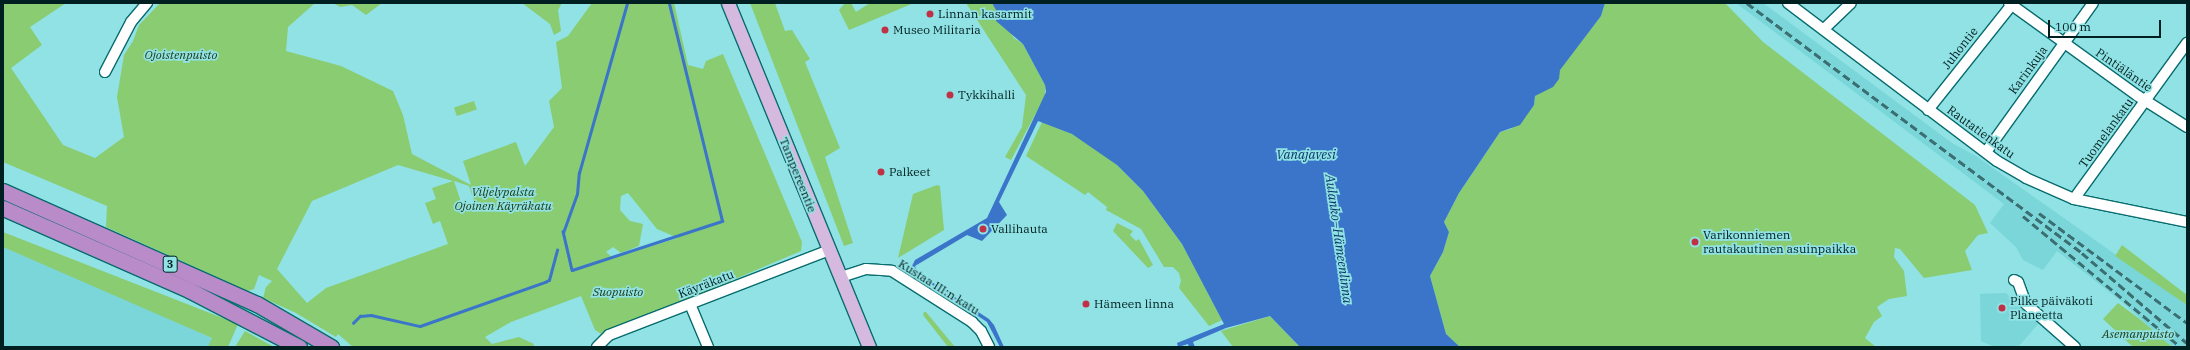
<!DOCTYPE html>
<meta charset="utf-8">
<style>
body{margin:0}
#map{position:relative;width:2190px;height:350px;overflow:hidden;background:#90e2e4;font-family:"IBM Plex Serif",serif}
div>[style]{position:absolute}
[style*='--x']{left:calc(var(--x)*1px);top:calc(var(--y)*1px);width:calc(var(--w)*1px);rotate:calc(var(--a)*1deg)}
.built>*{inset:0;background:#7ad6d9}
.green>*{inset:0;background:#8acc72;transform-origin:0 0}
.water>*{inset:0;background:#3a75ca}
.stream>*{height:2.5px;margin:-1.25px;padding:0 1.25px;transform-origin:1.25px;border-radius:1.25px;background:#3a75ca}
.roads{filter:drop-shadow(1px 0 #086c6e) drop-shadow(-1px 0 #086c6e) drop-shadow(0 1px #086c6e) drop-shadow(0 -1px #086c6e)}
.minor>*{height:10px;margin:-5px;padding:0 5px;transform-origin:5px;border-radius:5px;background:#fff}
.major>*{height:13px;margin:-6.5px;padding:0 6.5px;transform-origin:6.5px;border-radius:6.5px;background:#d6b9df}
.highway>*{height:15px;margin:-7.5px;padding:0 7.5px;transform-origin:7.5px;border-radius:7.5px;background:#ba8bc9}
.rail>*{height:2.5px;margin-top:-1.25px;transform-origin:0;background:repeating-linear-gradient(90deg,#3b6e70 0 8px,transparent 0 12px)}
.dots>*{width:11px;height:11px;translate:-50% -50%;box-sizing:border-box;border:2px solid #90e2e4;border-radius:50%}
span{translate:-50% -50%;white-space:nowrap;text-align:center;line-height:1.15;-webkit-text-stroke:3.5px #90e2e4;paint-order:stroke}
.shield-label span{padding:1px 3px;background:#90e2e4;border:1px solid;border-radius:3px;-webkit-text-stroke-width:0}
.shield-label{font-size:11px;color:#001f20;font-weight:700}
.poi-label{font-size:12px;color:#001f20}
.left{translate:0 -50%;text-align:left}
.street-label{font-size:12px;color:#001f20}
.park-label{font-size:12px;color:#203b15;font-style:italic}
.water-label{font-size:13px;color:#0b346a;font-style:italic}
.frame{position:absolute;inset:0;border:4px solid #001f20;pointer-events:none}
.scale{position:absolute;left:2048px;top:20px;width:113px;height:18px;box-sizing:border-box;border:2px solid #001f20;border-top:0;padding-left:5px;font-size:12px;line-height:14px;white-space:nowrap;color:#001f20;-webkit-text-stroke:3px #90e2e4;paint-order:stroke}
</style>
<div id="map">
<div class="built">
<i style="clip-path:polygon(1736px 3px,1763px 3px,1952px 143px,1976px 156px,2187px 305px,2187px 347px,2172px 347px,2122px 302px,2057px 251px,2043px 270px,2023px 260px,2016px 247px,1990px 223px,2004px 204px)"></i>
<i style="clip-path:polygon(3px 247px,159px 313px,213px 339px,208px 347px,3px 347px)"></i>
<i style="clip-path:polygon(2006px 293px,2039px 323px,2018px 347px,1995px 347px,1981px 341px,1980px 294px)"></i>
</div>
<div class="green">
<i style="clip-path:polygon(evenodd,3px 3px,66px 3px,30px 27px,42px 45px,11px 68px,63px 145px,95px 158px,124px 137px,117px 97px,124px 55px,133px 41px,139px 25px,160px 3px,315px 3px,288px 27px,286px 51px,341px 66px,393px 91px,403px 115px,412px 154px,471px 185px,463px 161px,516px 142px,525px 166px,554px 127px,549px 101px,562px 88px,556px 42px,568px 36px,592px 3px,674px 3px,688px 65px,703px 69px,706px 61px,723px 54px,802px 242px,801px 251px,603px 335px,595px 330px,581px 296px,511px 322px,485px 337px,492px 344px,519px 337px,534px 344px,533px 347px,353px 347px,338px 334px,336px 337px,296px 313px,263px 298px,266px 287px,272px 281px,259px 275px,254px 289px,248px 291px,106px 227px,107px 206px,3px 162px,3px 3px,398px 165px,453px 181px,432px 188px,436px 199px,425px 203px,433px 224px,440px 221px,448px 244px,326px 288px,307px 303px,277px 269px,312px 201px,398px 165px,3px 3px,454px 181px,469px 186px,475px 204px,463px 208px,454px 181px,3px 3px,628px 193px,657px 229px,678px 238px,613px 258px,606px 252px,613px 247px,621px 253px,639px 246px,643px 224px,630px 221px,620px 210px,621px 196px,628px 193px)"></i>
<i style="clip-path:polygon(333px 3px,382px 3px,366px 15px,352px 5px,340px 7px)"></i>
<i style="clip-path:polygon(522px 3px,562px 3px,558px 10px,561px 31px,554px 35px,550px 24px)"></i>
<i style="clip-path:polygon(750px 3px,775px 3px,785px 31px,792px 30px,810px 59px,805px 62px,840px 148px,825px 157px,853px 243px,844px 246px)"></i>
<i style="clip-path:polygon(845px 3px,851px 3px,856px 12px,870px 3px,914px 3px,849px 30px,839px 10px)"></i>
<i style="clip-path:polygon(966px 3px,992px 3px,1014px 38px,1023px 44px,1045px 85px,1045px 96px,1011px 160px,1005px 157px,1022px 127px,1026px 95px)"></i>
<i style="clip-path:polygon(1605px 3px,1725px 3px,1763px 42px,1975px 205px,1988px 233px,1978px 235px,1965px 251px,1972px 270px,1924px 278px,1900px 249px,1895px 248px,1894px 257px,1904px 271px,1907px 296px,1889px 299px,1877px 307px,1882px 316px,1874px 322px,1865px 338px,1876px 347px,1460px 347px,1446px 334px,1430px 276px,1443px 252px,1449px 232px,1444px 222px,1459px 193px,1500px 132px,1511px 129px,1534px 105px,1535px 96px,1559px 79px,1559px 70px,1601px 16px)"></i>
<i style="left:474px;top:101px;width:9px;height:21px;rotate:72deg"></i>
<i style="clip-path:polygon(1042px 122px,1072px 134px,1096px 149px,1117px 165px,1143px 191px,1182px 244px,1222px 320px,1209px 326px,1179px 288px,1181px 281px,1179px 273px,1173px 267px,1164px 267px,1141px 229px,1106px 210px,1107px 207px,1088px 192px,1085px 195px,1026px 156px)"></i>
<i style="clip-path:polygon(937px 185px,940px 186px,944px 230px,898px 258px,913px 194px)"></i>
<i style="clip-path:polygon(1117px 223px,1133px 231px,1130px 235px,1136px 241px,1139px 239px,1153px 265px,1148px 268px,1113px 231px)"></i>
<i style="clip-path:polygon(3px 232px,238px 324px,228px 347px,208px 347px,212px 338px,3px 247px)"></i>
<i style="clip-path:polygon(2122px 245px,2187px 295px,2187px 305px,2115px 256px)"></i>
<i style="clip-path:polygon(2118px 303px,2141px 320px,2172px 347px,2133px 347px,2103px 319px)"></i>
<i style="clip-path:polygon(924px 312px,926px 312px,955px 347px,948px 347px,923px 315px)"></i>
<i style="clip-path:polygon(1270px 316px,1300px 347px,1233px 347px,1221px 331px)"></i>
<i style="clip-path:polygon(245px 331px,274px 347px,235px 347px)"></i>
</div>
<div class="water">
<i style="clip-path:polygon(992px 3px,1605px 3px,1601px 16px,1560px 70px,1559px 79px,1553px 87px,1535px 96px,1534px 105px,1520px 125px,1500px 132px,1459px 193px,1444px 222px,1449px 232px,1443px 252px,1430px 276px,1446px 334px,1460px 347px,1300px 347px,1270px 316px,1226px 328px,1193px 342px,1195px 347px,1189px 347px,1188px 344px,1178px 347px,1177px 343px,1224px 324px,1182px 244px,1143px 191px,1117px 165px,1072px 134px,1038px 121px,999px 202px,1007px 215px,982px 241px,967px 235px,915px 266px,918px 273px,989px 319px,994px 325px,1004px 347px,1000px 347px,987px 322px,915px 274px,911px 268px,915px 260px,987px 218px,1046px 92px,1045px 85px,1023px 44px,996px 21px,996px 10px)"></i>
</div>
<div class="stream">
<i style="--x:563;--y:231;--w:40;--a:77"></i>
<i style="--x:572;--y:270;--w:158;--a:-18.1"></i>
<i style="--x:722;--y:221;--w:224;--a:-103.7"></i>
<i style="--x:563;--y:233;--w:41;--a:-70.3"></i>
<i style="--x:577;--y:194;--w:21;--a:-85"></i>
<i style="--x:579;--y:173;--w:177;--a:-74.2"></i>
<i style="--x:353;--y:323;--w:10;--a:-45"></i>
<i style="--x:360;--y:316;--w:11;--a:-5"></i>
<i style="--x:371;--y:315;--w:50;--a:12.7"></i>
<i style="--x:420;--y:326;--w:133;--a:-19.4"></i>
<i style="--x:545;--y:282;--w:4;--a:-27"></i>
<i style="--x:549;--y:280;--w:31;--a:-75"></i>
</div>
<div class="roads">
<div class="minor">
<i style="--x:1788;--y:3;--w:262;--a:37.1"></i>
<i style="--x:1997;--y:161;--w:34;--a:30"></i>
<i style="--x:2026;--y:178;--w:52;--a:23.6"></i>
<i style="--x:2074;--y:199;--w:115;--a:11.5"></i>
<i style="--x:2009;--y:3;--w:159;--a:35.8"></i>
<i style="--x:2138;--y:96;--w:58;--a:32.3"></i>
<i style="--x:1824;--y:29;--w:37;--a:-44"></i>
<i style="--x:105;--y:72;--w:56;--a:-62.5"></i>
<i style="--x:131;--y:22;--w:25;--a:-50"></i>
<i style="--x:1928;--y:110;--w:137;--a:-51.5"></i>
<i style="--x:1986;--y:152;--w:183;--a:-54.3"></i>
<i style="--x:2074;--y:199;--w:193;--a:-54.1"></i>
<i style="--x:841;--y:277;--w:26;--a:-18"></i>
<i style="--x:866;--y:269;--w:26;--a:4"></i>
<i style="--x:892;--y:271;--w:95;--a:32.5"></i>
<i style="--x:972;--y:322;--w:13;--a:45"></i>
<i style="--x:981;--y:331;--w:18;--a:63"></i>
<i style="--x:2014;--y:280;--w:4;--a:27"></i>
<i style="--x:2018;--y:282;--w:23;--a:70"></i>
<i style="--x:2026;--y:304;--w:65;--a:41.3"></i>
<i style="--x:690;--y:304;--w:47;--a:67.3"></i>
<i style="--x:597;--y:347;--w:17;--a:-45"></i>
<i style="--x:609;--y:335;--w:236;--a:-21.1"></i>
</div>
<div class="major">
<i style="--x:728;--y:3;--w:372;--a:67.7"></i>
</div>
<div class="highway">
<i style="--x:3;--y:191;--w:278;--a:24"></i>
<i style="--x:257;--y:304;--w:86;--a:30.2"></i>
<i style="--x:3;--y:208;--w:203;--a:23.8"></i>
<i style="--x:189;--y:290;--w:124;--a:27.4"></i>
</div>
</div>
<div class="rail">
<i style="--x:1747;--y:3;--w:418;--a:36.7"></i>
<i style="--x:2082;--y:253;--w:138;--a:40.6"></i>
<i style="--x:2039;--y:213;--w:184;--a:36.6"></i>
<i style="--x:2023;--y:216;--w:205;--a:39.7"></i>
</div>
<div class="dots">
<i style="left:930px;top:14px;background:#c13146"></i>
<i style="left:885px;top:30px;background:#c13146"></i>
<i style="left:950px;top:95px;background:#c13146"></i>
<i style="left:881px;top:172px;background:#c13146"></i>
<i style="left:983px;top:229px;background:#c13146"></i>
<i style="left:1695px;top:242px;background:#c13146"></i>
<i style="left:1086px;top:304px;background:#c13146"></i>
<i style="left:2002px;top:308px;background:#c13146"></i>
</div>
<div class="shield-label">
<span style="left:170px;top:264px">3</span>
</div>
<div class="poi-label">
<span class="left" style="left:938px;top:14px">Linnan kasarmit</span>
<span class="left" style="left:893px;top:30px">Museo Militaria</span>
<span class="left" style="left:958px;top:95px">Tykkihalli</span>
<span class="left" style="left:889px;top:172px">Palkeet</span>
<span class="left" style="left:991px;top:229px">Vallihauta</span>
<span class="left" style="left:1703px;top:242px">Varikonniemen<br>rautakautinen asuinpaikka</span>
<span class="left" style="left:2010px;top:308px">Pilke päiväkoti<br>Planeetta</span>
<span class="left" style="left:1094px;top:304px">Hämeen linna</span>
</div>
<div class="street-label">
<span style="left:1960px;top:48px;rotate:-52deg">Juhontie</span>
<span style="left:2028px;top:70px;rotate:-54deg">Karinkuja</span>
<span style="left:2124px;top:70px;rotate:35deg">Pintiäläntie</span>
<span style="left:1981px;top:132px;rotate:36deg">Rautatienkatu</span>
<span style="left:2106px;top:133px;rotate:-54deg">Tuomelankatu</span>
<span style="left:798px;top:175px;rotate:68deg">Tampereentie</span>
<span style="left:706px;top:284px;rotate:-21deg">Käyräkatu</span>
<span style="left:939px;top:287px;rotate:32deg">Kustaa III:n katu</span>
</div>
<div class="park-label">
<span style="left:181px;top:55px">Ojoistenpuisto</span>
<span style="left:503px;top:199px">Viljelypalsta<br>Ojoinen Käyräkatu</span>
<span style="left:618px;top:292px">Suopuisto</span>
<span style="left:2138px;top:334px">Asemanpuisto</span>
</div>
<div class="water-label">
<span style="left:1306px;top:155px">Vanajavesi</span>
<span style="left:1338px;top:239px;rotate:82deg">Aulanko–Hämeenlinna</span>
</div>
<div class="frame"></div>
<div class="scale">100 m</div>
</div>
